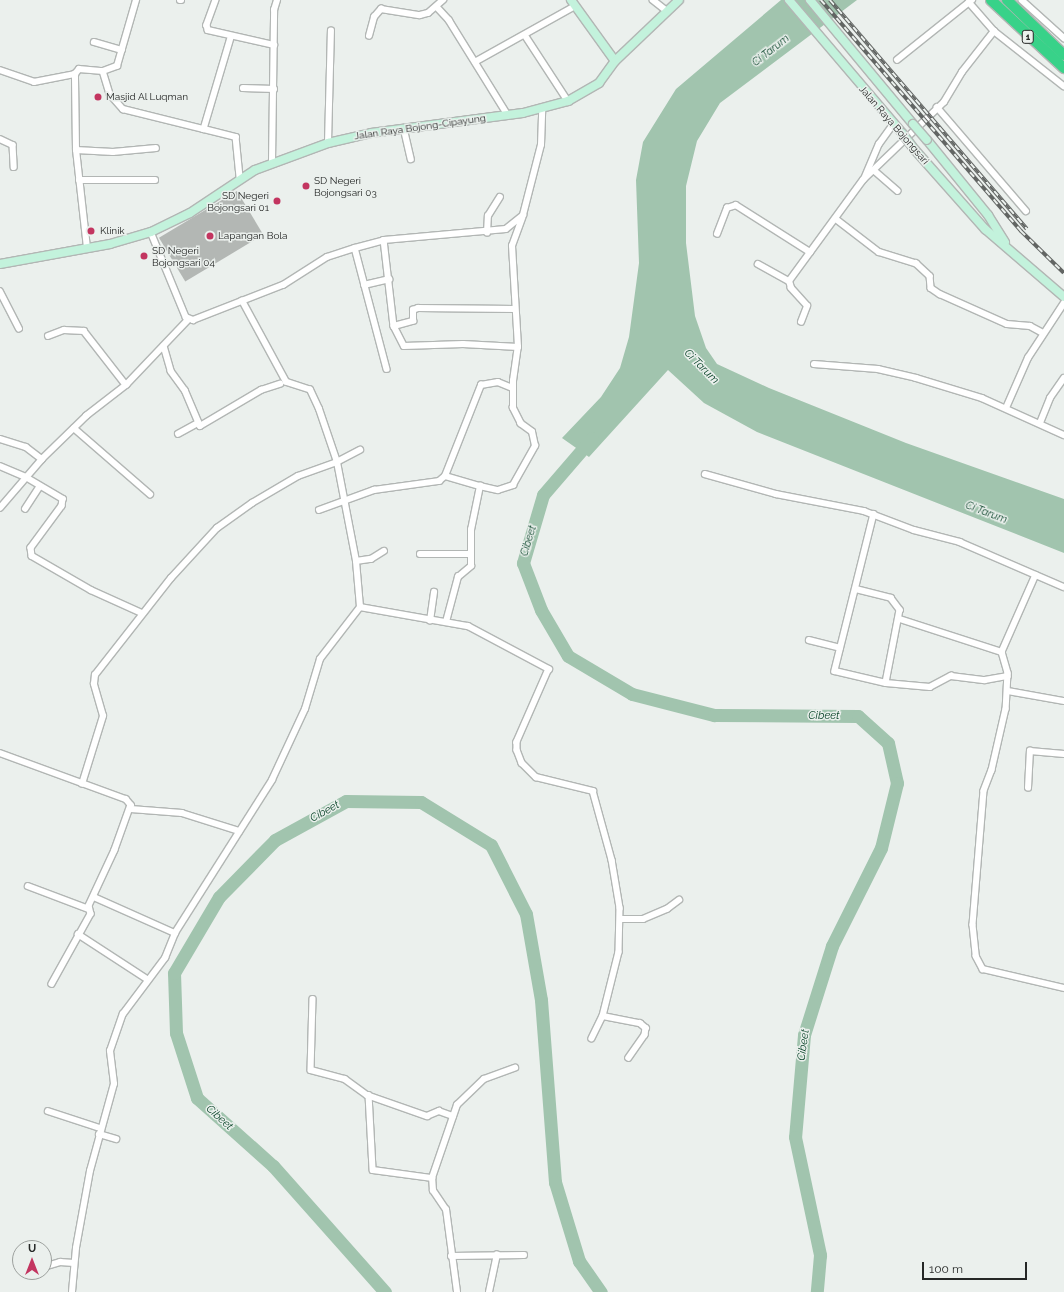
<!DOCTYPE html>
<style>
body{margin:0}
#map{position:relative;width:1064px;height:1292px;overflow:hidden;background:#ebf0ed;font-family:Raleway,sans-serif}
div>[style]{position:absolute}
[style*='--x']{left:calc(var(--x)*1px);top:calc(var(--y)*1px);width:calc(var(--w)*1px);rotate:calc(var(--a)*1deg)}
.water>*{inset:0;background:#a1c4ae}
.river>*{height:13px;margin:-6.5px;padding:0 6.5px;transform-origin:6.5px;border-radius:6.5px;background:#a1c4ae}
.building>*{inset:0;background:#b3b7b4;transform-origin:0 0}
.roads{filter:drop-shadow(1px 0 #b2b6b4) drop-shadow(-1px 0 #b2b6b4) drop-shadow(0 1px #b2b6b4) drop-shadow(0 -1px #b2b6b4)}
.street>*{height:5.5px;margin:-2.75px;padding:0 2.75px;transform-origin:2.75px;border-radius:2.75px;background:#fff}
.secondary>*{height:8px;margin:-4px;padding:0 4px;transform-origin:4px;border-radius:4px;background:#c3f2dc}
.highway>*{height:10px;margin:-5px;padding:0 5px;transform-origin:5px;border-radius:5px;background:#38d289}
.rail>*{height:3.5px;margin-top:-1.75px;transform-origin:0;background:repeating-linear-gradient(90deg,#ebf0ed 0 6px,#626563 0 12px);box-sizing:border-box;border-block:1px solid #626563}
.bridges{filter:drop-shadow(1px 0 #b2b6b4) drop-shadow(-1px 0 #b2b6b4) drop-shadow(0 1px #b2b6b4) drop-shadow(0 -1px #b2b6b4)}
.secondary-bridge>*{height:8px;margin:-4px;padding:0 4px;transform-origin:4px;border-radius:4px;background:#c3f2dc}
.dots>*{width:11px;height:11px;translate:-50% -50%;box-sizing:border-box;border:2px solid #ebf0ed;border-radius:50%}
span{translate:-50% -50%;white-space:nowrap;text-align:center;line-height:1.15;-webkit-text-stroke:3px #ebf0ed;paint-order:stroke}
.shield-label span{padding:1px 3px;background:#ebf0ed;border:1px solid;border-radius:3px;-webkit-text-stroke-width:0}
.shield-label{font-size:9px;color:#252726;font-weight:700}
.poi-label{font-size:10px;color:#252726}
.left{translate:0 -50%;text-align:left}
.right{translate:-100% -50%;text-align:right}
.street-label{font-size:10px;color:#252726}
.water-label{font-size:11px;color:#003e22;font-style:italic}
.north{position:absolute;left:12px;top:1240px;width:40px;height:40px;box-sizing:border-box;background:#ebf0ed;border:1px solid #9ca09d;border-radius:50%;rotate:0deg;font-size:11px;font-weight:700;line-height:16px;text-align:center;color:#252726}
.north::after{content:'';display:block;margin:auto;width:14px;height:18px;background:#c33560;clip-path:polygon(50% 0,100% 100%,50% 72%,0 100%)}
.scale{position:absolute;left:922px;top:1262px;width:105px;height:18px;box-sizing:border-box;border:2px solid #252726;border-top:0;padding-left:5px;font-size:12px;line-height:14px;white-space:nowrap;color:#252726;-webkit-text-stroke:3px #ebf0ed;paint-order:stroke}
</style>
<div id="map">
<div class="water">
<i style="clip-path:polygon(781px 0,857px 0,720px 103px,697px 141px,686px 186px,686px 243px,695px 316px,706px 348px,717px 364px,769px 388px,906px 443px,1064px 499px,1064px 553px,757px 432px,704px 403px,668px 370px,589px 457px,562px 438px,601px 397px,620px 368px,629px 337px,639px 263px,636px 180px,643px 142px,676px 89px)"></i>
</div>
<div class="river">
<i style="--x:592;--y:438;--w:75;--a:130.7"></i>
<i style="--x:543;--y:495;--w:71;--a:106.4"></i>
<i style="--x:523;--y:563;--w:50;--a:69"></i>
<i style="--x:541;--y:610;--w:53;--a:59.6"></i>
<i style="--x:568;--y:656;--w:74;--a:30.7"></i>
<i style="--x:632;--y:694;--w:85;--a:14.4"></i>
<i style="--x:714;--y:715;--w:144;--a:0.4"></i>
<i style="--x:858;--y:716;--w:40;--a:42"></i>
<i style="--x:888;--y:743;--w:41;--a:77.3"></i>
<i style="--x:897;--y:783;--w:67;--a:103.8"></i>
<i style="--x:881;--y:848;--w:110;--a:116.6"></i>
<i style="--x:832;--y:946;--w:93;--a:107.5"></i>
<i style="--x:804;--y:1035;--w:102;--a:95"></i>
<i style="--x:795;--y:1137;--w:121;--a:78"></i>
<i style="--x:820;--y:1255;--w:37;--a:95"></i>
<i style="--x:385;--y:1292;--w:169;--a:-131.6"></i>
<i style="--x:273;--y:1166;--w:102;--a:-138.2"></i>
<i style="--x:197;--y:1098;--w:68;--a:-107.9"></i>
<i style="--x:176;--y:1033;--w:60;--a:-91.9"></i>
<i style="--x:174;--y:973;--w:88;--a:-59.4"></i>
<i style="--x:219;--y:897;--w:80;--a:-45.5"></i>
<i style="--x:275;--y:840;--w:81;--a:-28.8"></i>
<i style="--x:346;--y:801;--w:75;--a:0.8"></i>
<i style="--x:421;--y:802;--w:82;--a:31.6"></i>
<i style="--x:491;--y:845;--w:77;--a:63.1"></i>
<i style="--x:526;--y:914;--w:87;--a:80.1"></i>
<i style="--x:541;--y:1000;--w:183;--a:85.6"></i>
<i style="--x:555;--y:1182;--w:83;--a:73.1"></i>
<i style="--x:579;--y:1261;--w:38;--a:55"></i>
</div>
<div class="building">
<i style="left:237px;top:191px;width:51px;height:91px;rotate:59deg"></i>
</div>
<div class="roads">
<div class="street">
<i style="--x:180;--y:0;--w:1;--a:0"></i>
<i style="--x:216;--y:0;--w:27;--a:110"></i>
<i style="--x:207;--y:25;--w:5;--a:79"></i>
<i style="--x:208;--y:30;--w:68;--a:12.8"></i>
<i style="--x:653;--y:0;--w:18;--a:38"></i>
<i style="--x:1022;--y:0;--w:57;--a:42.1"></i>
<i style="--x:969;--y:2;--w:38;--a:49"></i>
<i style="--x:437;--y:7;--w:18;--a:47"></i>
<i style="--x:449;--y:20;--w:112;--a:58.2"></i>
<i style="--x:525;--y:35;--w:79;--a:56.9"></i>
<i style="--x:369;--y:36;--w:20;--a:-75"></i>
<i style="--x:374;--y:17;--w:11;--a:-49"></i>
<i style="--x:381;--y:9;--w:39;--a:9"></i>
<i style="--x:420;--y:15;--w:8;--a:-14"></i>
<i style="--x:428;--y:13;--w:20;--a:-41"></i>
<i style="--x:231;--y:38;--w:95;--a:106.5"></i>
<i style="--x:204;--y:129;--w:33;--a:14"></i>
<i style="--x:236;--y:137;--w:40;--a:84.3"></i>
<i style="--x:94;--y:42;--w:29;--a:16"></i>
<i style="--x:897;--y:60;--w:96;--a:-38.7"></i>
<i style="--x:475;--y:62;--w:115;--a:-29.2"></i>
<i style="--x:0;--y:70;--w:36;--a:19"></i>
<i style="--x:34;--y:82;--w:42;--a:-11"></i>
<i style="--x:103;--y:71;--w:24;--a:73"></i>
<i style="--x:110;--y:94;--w:20;--a:49"></i>
<i style="--x:123;--y:109;--w:83;--a:13.9"></i>
<i style="--x:243;--y:88;--w:31;--a:2"></i>
<i style="--x:937;--y:107;--w:137;--a:49.4"></i>
<i style="--x:404;--y:128;--w:32;--a:77"></i>
<i style="--x:0;--y:139;--w:14;--a:25"></i>
<i style="--x:13;--y:145;--w:22;--a:87"></i>
<i style="--x:328;--y:143;--w:112;--a:-88.5"></i>
<i style="--x:76;--y:150;--w:37;--a:3"></i>
<i style="--x:113;--y:152;--w:43;--a:-5.3"></i>
<i style="--x:272;--y:162;--w:152;--a:-89.2"></i>
<i style="--x:274;--y:10;--w:10;--a:-73"></i>
<i style="--x:875;--y:171;--w:30;--a:41"></i>
<i style="--x:864;--y:179;--w:38;--a:-67"></i>
<i style="--x:879;--y:144;--w:24;--a:-54"></i>
<i style="--x:79;--y:180;--w:76;--a:0"></i>
<i style="--x:836;--y:219;--w:54;--a:37.5"></i>
<i style="--x:879;--y:252;--w:39;--a:17"></i>
<i style="--x:916;--y:263;--w:19;--a:43"></i>
<i style="--x:930;--y:276;--w:12;--a:85"></i>
<i style="--x:931;--y:288;--w:11;--a:34"></i>
<i style="--x:940;--y:294;--w:73;--a:24.1"></i>
<i style="--x:1007;--y:324;--w:23;--a:5"></i>
<i style="--x:1030;--y:326;--w:15;--a:28"></i>
<i style="--x:151;--y:232;--w:92;--a:67.6"></i>
<i style="--x:186;--y:317;--w:8;--a:23"></i>
<i style="--x:193;--y:320;--w:97;--a:-21.3"></i>
<i style="--x:283;--y:285;--w:52;--a:-32.5"></i>
<i style="--x:327;--y:257;--w:29;--a:-18"></i>
<i style="--x:355;--y:248;--w:30;--a:-15"></i>
<i style="--x:384;--y:240;--w:122;--a:-5.2"></i>
<i style="--x:506;--y:229;--w:22;--a:-39"></i>
<i style="--x:523;--y:215;--w:72;--a:-75.6"></i>
<i style="--x:541;--y:145;--w:36;--a:-88"></i>
<i style="--x:487;--y:233;--w:17;--a:-87"></i>
<i style="--x:488;--y:216;--w:22;--a:-58"></i>
<i style="--x:717;--y:234;--w:28;--a:-69"></i>
<i style="--x:727;--y:208;--w:9;--a:-18"></i>
<i style="--x:736;--y:205;--w:88;--a:32.4"></i>
<i style="--x:384;--y:240;--w:87;--a:83.4"></i>
<i style="--x:394;--y:326;--w:22;--a:63"></i>
<i style="--x:404;--y:346;--w:59;--a:-1.9"></i>
<i style="--x:463;--y:344;--w:55;--a:3.1"></i>
<i style="--x:87;--y:248;--w:99;--a:-96.4"></i>
<i style="--x:76;--y:150;--w:76;--a:-90.8"></i>
<i style="--x:75;--y:74;--w:6;--a:-51"></i>
<i style="--x:79;--y:69;--w:24;--a:5"></i>
<i style="--x:103;--y:71;--w:15;--a:-20"></i>
<i style="--x:117;--y:66;--w:69;--a:-73.9"></i>
<i style="--x:355;--y:248;--w:125;--a:75.2"></i>
<i style="--x:758;--y:264;--w:35;--a:29"></i>
<i style="--x:364;--y:285;--w:26;--a:-13"></i>
<i style="--x:0;--y:291;--w:42;--a:62.8"></i>
<i style="--x:801;--y:322;--w:17;--a:-69"></i>
<i style="--x:807;--y:306;--w:24;--a:-132"></i>
<i style="--x:791;--y:288;--w:7;--a:-106"></i>
<i style="--x:789;--y:281;--w:125;--a:-53.8"></i>
<i style="--x:863;--y:180;--w:112;--a:-43.9"></i>
<i style="--x:944;--y:102;--w:35;--a:-59"></i>
<i style="--x:962;--y:72;--w:52;--a:-52"></i>
<i style="--x:994;--y:31;--w:89;--a:38.2"></i>
<i style="--x:394;--y:326;--w:20;--a:-15"></i>
<i style="--x:413;--y:321;--w:11;--a:-90"></i>
<i style="--x:413;--y:310;--w:5;--a:-22"></i>
<i style="--x:418;--y:308;--w:97;--a:0.6"></i>
<i style="--x:48;--y:336;--w:17;--a:-21"></i>
<i style="--x:64;--y:330;--w:20;--a:3"></i>
<i style="--x:84;--y:331;--w:68;--a:52.1"></i>
<i style="--x:164;--y:346;--w:26;--a:74"></i>
<i style="--x:171;--y:371;--w:24;--a:54"></i>
<i style="--x:185;--y:390;--w:39;--a:67"></i>
<i style="--x:200;--y:426;--w:71;--a:-30.5"></i>
<i style="--x:261;--y:390;--w:20;--a:-18"></i>
<i style="--x:814;--y:364;--w:64;--a:4.5"></i>
<i style="--x:878;--y:369;--w:39;--a:13"></i>
<i style="--x:916;--y:378;--w:69;--a:16.9"></i>
<i style="--x:982;--y:398;--w:90;--a:24.3"></i>
<i style="--x:1006;--y:408;--w:55;--a:-66.3"></i>
<i style="--x:1028;--y:358;--w:66;--a:-56.8"></i>
<i style="--x:1040;--y:423;--w:27;--a:-68"></i>
<i style="--x:1050;--y:398;--w:24;--a:-55"></i>
<i style="--x:74;--y:428;--w:101;--a:41"></i>
<i style="--x:178;--y:434;--w:23;--a:-29"></i>
<i style="--x:0;--y:439;--w:27;--a:17"></i>
<i style="--x:26;--y:447;--w:20;--a:37"></i>
<i style="--x:0;--y:466;--w:28;--a:23"></i>
<i style="--x:26;--y:477;--w:43;--a:30.7"></i>
<i style="--x:63;--y:499;--w:7;--a:98"></i>
<i style="--x:62;--y:506;--w:52;--a:126.4"></i>
<i style="--x:31;--y:548;--w:8;--a:83"></i>
<i style="--x:32;--y:556;--w:68;--a:30"></i>
<i style="--x:91;--y:590;--w:56;--a:24.3"></i>
<i style="--x:705;--y:474;--w:74;--a:15.7"></i>
<i style="--x:776;--y:494;--w:90;--a:10.9"></i>
<i style="--x:864;--y:511;--w:53;--a:20.8"></i>
<i style="--x:914;--y:530;--w:48;--a:14.6"></i>
<i style="--x:960;--y:542;--w:113;--a:23.4"></i>
<i style="--x:445;--y:476;--w:36;--a:16"></i>
<i style="--x:0;--y:508;--w:65;--a:-49.4"></i>
<i style="--x:42;--y:459;--w:62;--a:-44.3"></i>
<i style="--x:86;--y:416;--w:51;--a:-37.8"></i>
<i style="--x:126;--y:385;--w:90;--a:-46.4"></i>
<i style="--x:25;--y:509;--w:27;--a:-57"></i>
<i style="--x:319;--y:510;--w:59;--a:-20"></i>
<i style="--x:374;--y:490;--w:66;--a:-7.9"></i>
<i style="--x:439;--y:481;--w:8;--a:-40"></i>
<i style="--x:445;--y:476;--w:98;--a:-68.4"></i>
<i style="--x:481;--y:385;--w:17;--a:-10"></i>
<i style="--x:498;--y:382;--w:16;--a:22"></i>
<i style="--x:874;--y:514;--w:162;--a:104"></i>
<i style="--x:835;--y:671;--w:52;--a:13.2"></i>
<i style="--x:886;--y:683;--w:44;--a:5.2"></i>
<i style="--x:930;--y:687;--w:24;--a:-28"></i>
<i style="--x:951;--y:676;--w:34;--a:7"></i>
<i style="--x:985;--y:680;--w:23;--a:-10"></i>
<i style="--x:420;--y:554;--w:51;--a:0"></i>
<i style="--x:356;--y:561;--w:15;--a:-8"></i>
<i style="--x:371;--y:559;--w:15;--a:-32"></i>
<i style="--x:1036;--y:575;--w:84;--a:113.8"></i>
<i style="--x:1002;--y:652;--w:22;--a:74"></i>
<i style="--x:1008;--y:673;--w:36;--a:93"></i>
<i style="--x:1006;--y:709;--w:63;--a:102.9"></i>
<i style="--x:992;--y:770;--w:22;--a:111"></i>
<i style="--x:984;--y:791;--w:134;--a:94.7"></i>
<i style="--x:973;--y:925;--w:31;--a:84"></i>
<i style="--x:976;--y:956;--w:15;--a:62"></i>
<i style="--x:983;--y:969;--w:83;--a:13.2"></i>
<i style="--x:856;--y:589;--w:36;--a:14"></i>
<i style="--x:891;--y:598;--w:15;--a:53"></i>
<i style="--x:900;--y:610;--w:74;--a:100.9"></i>
<i style="--x:360;--y:607;--w:110;--a:10"></i>
<i style="--x:468;--y:626;--w:92;--a:28"></i>
<i style="--x:549;--y:669;--w:80;--a:113.7"></i>
<i style="--x:517;--y:742;--w:8;--a:90"></i>
<i style="--x:517;--y:750;--w:14;--a:69"></i>
<i style="--x:522;--y:763;--w:20;--a:45"></i>
<i style="--x:536;--y:777;--w:59;--a:13.8"></i>
<i style="--x:593;--y:791;--w:72;--a:74.6"></i>
<i style="--x:612;--y:860;--w:49;--a:80.5"></i>
<i style="--x:620;--y:908;--w:44;--a:91.3"></i>
<i style="--x:619;--y:952;--w:66;--a:104"></i>
<i style="--x:603;--y:1016;--w:25;--a:116"></i>
<i style="--x:900;--y:619;--w:107;--a:17.9"></i>
<i style="--x:430;--y:621;--w:29;--a:-82"></i>
<i style="--x:446;--y:622;--w:47;--a:-75.1"></i>
<i style="--x:458;--y:577;--w:17;--a:-40"></i>
<i style="--x:471;--y:566;--w:36;--a:-90"></i>
<i style="--x:471;--y:530;--w:45;--a:-78.4"></i>
<i style="--x:480;--y:486;--w:18;--a:13"></i>
<i style="--x:498;--y:490;--w:16;--a:-18"></i>
<i style="--x:513;--y:485;--w:45;--a:-60.6"></i>
<i style="--x:535;--y:446;--w:14;--a:-102"></i>
<i style="--x:532;--y:432;--w:14;--a:-144"></i>
<i style="--x:521;--y:424;--w:18;--a:-117"></i>
<i style="--x:513;--y:408;--w:27;--a:-90"></i>
<i style="--x:513;--y:381;--w:34;--a:-82"></i>
<i style="--x:518;--y:347;--w:101;--a:-93.4"></i>
<i style="--x:512;--y:246;--w:30;--a:-70"></i>
<i style="--x:809;--y:640;--w:32;--a:14"></i>
<i style="--x:1008;--y:691;--w:57;--a:10.1"></i>
<i style="--x:0;--y:753;--w:134;--a:20.1"></i>
<i style="--x:126;--y:799;--w:8;--a:50"></i>
<i style="--x:131;--y:805;--w:48;--a:109.6"></i>
<i style="--x:115;--y:850;--w:62;--a:114.9"></i>
<i style="--x:89;--y:906;--w:8;--a:76"></i>
<i style="--x:91;--y:914;--w:80;--a:119.1"></i>
<i style="--x:82;--y:784;--w:71;--a:-72.8"></i>
<i style="--x:103;--y:716;--w:33;--a:-106"></i>
<i style="--x:94;--y:684;--w:9;--a:-84"></i>
<i style="--x:95;--y:675;--w:123;--a:-51.9"></i>
<i style="--x:171;--y:578;--w:68;--a:-47.4"></i>
<i style="--x:217;--y:528;--w:43;--a:-35.5"></i>
<i style="--x:252;--y:503;--w:53;--a:-30.4"></i>
<i style="--x:298;--y:476;--w:41;--a:-19.7"></i>
<i style="--x:337;--y:462;--w:26;--a:-28"></i>
<i style="--x:1028;--y:788;--w:37;--a:-87"></i>
<i style="--x:1030;--y:751;--w:34;--a:5"></i>
<i style="--x:131;--y:809;--w:51;--a:4.5"></i>
<i style="--x:182;--y:813;--w:60;--a:17.5"></i>
<i style="--x:28;--y:886;--w:65;--a:20.7"></i>
<i style="--x:94;--y:897;--w:89;--a:24"></i>
<i style="--x:621;--y:919;--w:22;--a:0"></i>
<i style="--x:643;--y:919;--w:26;--a:-23"></i>
<i style="--x:667;--y:909;--w:15;--a:-37"></i>
<i style="--x:78;--y:934;--w:82;--a:33.1"></i>
<i style="--x:313;--y:999;--w:71;--a:91.6"></i>
<i style="--x:311;--y:1070;--w:35;--a:15"></i>
<i style="--x:345;--y:1079;--w:27;--a:36"></i>
<i style="--x:367;--y:1095;--w:64;--a:19.3"></i>
<i style="--x:427;--y:1116;--w:13;--a:-23"></i>
<i style="--x:439;--y:1111;--w:15;--a:20"></i>
<i style="--x:603;--y:1016;--w:38;--a:11"></i>
<i style="--x:640;--y:1023;--w:8;--a:40"></i>
<i style="--x:646;--y:1028;--w:7;--a:98"></i>
<i style="--x:645;--y:1035;--w:28;--a:125"></i>
<i style="--x:369;--y:1095;--w:75;--a:86.9"></i>
<i style="--x:373;--y:1170;--w:60;--a:7.7"></i>
<i style="--x:48;--y:1111;--w:55;--a:18.1"></i>
<i style="--x:99;--y:1134;--w:18;--a:16"></i>
<i style="--x:451;--y:1256;--w:73;--a:-0.8"></i>
<i style="--x:18;--y:1264;--w:2;--a:0"></i>
<i style="--x:44;--y:1267;--w:17;--a:-17"></i>
<i style="--x:60;--y:1262;--w:14;--a:4"></i>
<i style="--x:72;--y:1292;--w:44;--a:-84.8"></i>
<i style="--x:76;--y:1248;--w:78;--a:-79.7"></i>
<i style="--x:90;--y:1171;--w:90;--a:-74.6"></i>
<i style="--x:114;--y:1084;--w:33;--a:-97"></i>
<i style="--x:110;--y:1051;--w:39;--a:-71"></i>
<i style="--x:123;--y:1014;--w:70;--a:-53.1"></i>
<i style="--x:165;--y:958;--w:27;--a:-68"></i>
<i style="--x:175;--y:933;--w:181;--a:-57.6"></i>
<i style="--x:272;--y:780;--w:78;--a:-65.1"></i>
<i style="--x:305;--y:709;--w:52;--a:-73.3"></i>
<i style="--x:320;--y:659;--w:66;--a:-52.4"></i>
<i style="--x:360;--y:607;--w:46;--a:-95"></i>
<i style="--x:356;--y:561;--w:101;--a:-100.9"></i>
<i style="--x:337;--y:462;--w:56;--a:-108.8"></i>
<i style="--x:319;--y:409;--w:21;--a:-115"></i>
<i style="--x:310;--y:390;--w:25;--a:-162"></i>
<i style="--x:286;--y:382;--w:92;--a:-118.5"></i>
<i style="--x:457;--y:1292;--w:83;--a:-97.6"></i>
<i style="--x:446;--y:1210;--w:23;--a:-124"></i>
<i style="--x:433;--y:1191;--w:13;--a:-94"></i>
<i style="--x:432;--y:1178;--w:77;--a:-71.1"></i>
<i style="--x:457;--y:1105;--w:37;--a:-44"></i>
<i style="--x:484;--y:1079;--w:33;--a:-20"></i>
<i style="--x:489;--y:1292;--w:38;--a:-78"></i>
</div>
<div class="secondary">
<i style="--x:571;--y:0;--w:75;--a:54.2"></i>
<i style="--x:789;--y:0;--w:175;--a:49.6"></i>
<i style="--x:810;--y:0;--w:161;--a:50.3"></i>
<i style="--x:927;--y:140;--w:97;--a:50.9"></i>
<i style="--x:988;--y:215;--w:32;--a:58"></i>
<i style="--x:915;--y:150;--w:106;--a:48.5"></i>
<i style="--x:985;--y:229;--w:104;--a:40.7"></i>
<i style="--x:0;--y:264;--w:112;--a:-10.3"></i>
<i style="--x:110;--y:244;--w:43;--a:-16.3"></i>
<i style="--x:151;--y:232;--w:43;--a:-26"></i>
<i style="--x:190;--y:213;--w:78;--a:-33.5"></i>
<i style="--x:255;--y:170;--w:78;--a:-20.3"></i>
<i style="--x:328;--y:143;--w:44;--a:-13.1"></i>
<i style="--x:371;--y:133;--w:153;--a:-7.5"></i>
<i style="--x:523;--y:113;--w:47;--a:-14.9"></i>
<i style="--x:568;--y:101;--w:36;--a:-30"></i>
<i style="--x:599;--y:83;--w:27;--a:-54"></i>
<i style="--x:615;--y:61;--w:88;--a:-43.6"></i>
</div>
<div class="highway">
<i style="--x:991;--y:0;--w:100;--a:43"></i>
<i style="--x:1007;--y:0;--w:79;--a:44"></i>
</div>
</div>
<div class="rail">
<i style="--x:821;--y:0;--w:306;--a:49.1"></i>
<i style="--x:1021;--y:231;--w:60;--a:44.3"></i>
<i style="--x:830;--y:0;--w:302;--a:49.3"></i>
</div>
<div class="bridges">
<div class="secondary-bridge">
<i style="--x:913;--y:124;--w:21;--a:49"></i>
<i style="--x:902;--y:133;--w:21;--a:53"></i>
</div>
</div>
<div class="dots">
<i style="left:98px;top:97px;background:#c33560"></i>
<i style="left:306px;top:186px;background:#c33560"></i>
<i style="left:277px;top:201px;background:#c33560"></i>
<i style="left:91px;top:231px;background:#c33560"></i>
<i style="left:210px;top:236px;background:#c33560"></i>
<i style="left:144px;top:256px;background:#c33560"></i>
</div>
<div class="shield-label">
<span style="left:1028px;top:37px">1</span>
</div>
<div class="poi-label">
<span class="left" style="left:106px;top:97px">Masjid Al Luqman</span>
<span class="left" style="left:314px;top:186px">SD Negeri<br>Bojongsari 03</span>
<span class="right" style="left:269px;top:201px">SD Negeri<br>Bojongsari 01</span>
<span class="left" style="left:100px;top:231px">Klinik</span>
<span class="left" style="left:218px;top:236px">Lapangan Bola</span>
<span class="left" style="left:152px;top:256px">SD Negeri<br>Bojongsari 04</span>
</div>
<div class="street-label">
<span style="left:894px;top:125px;rotate:49deg">Jalan Raya Bojongsari</span>
<span style="left:420px;top:127px;rotate:-8deg">Jalan Raya Bojong-Cipayung</span>
</div>
<div class="water-label">
<span style="left:771px;top:51px;rotate:-38deg">Ci Tarum</span>
<span style="left:701px;top:367px;rotate:45deg">Ci Tarum</span>
<span style="left:986px;top:513px;rotate:21deg">Ci Tarum</span>
<span style="left:529px;top:541px;rotate:-73deg">Cibeet</span>
<span style="left:824px;top:716px">Cibeet</span>
<span style="left:325px;top:812px;rotate:-29deg">Cibeet</span>
<span style="left:804px;top:1045px;rotate:-82deg">Cibeet</span>
<span style="left:219px;top:1118px;rotate:42deg">Cibeet</span>
</div>
<div class="north">U</div>
<div class="scale">100 m</div>
</div>
